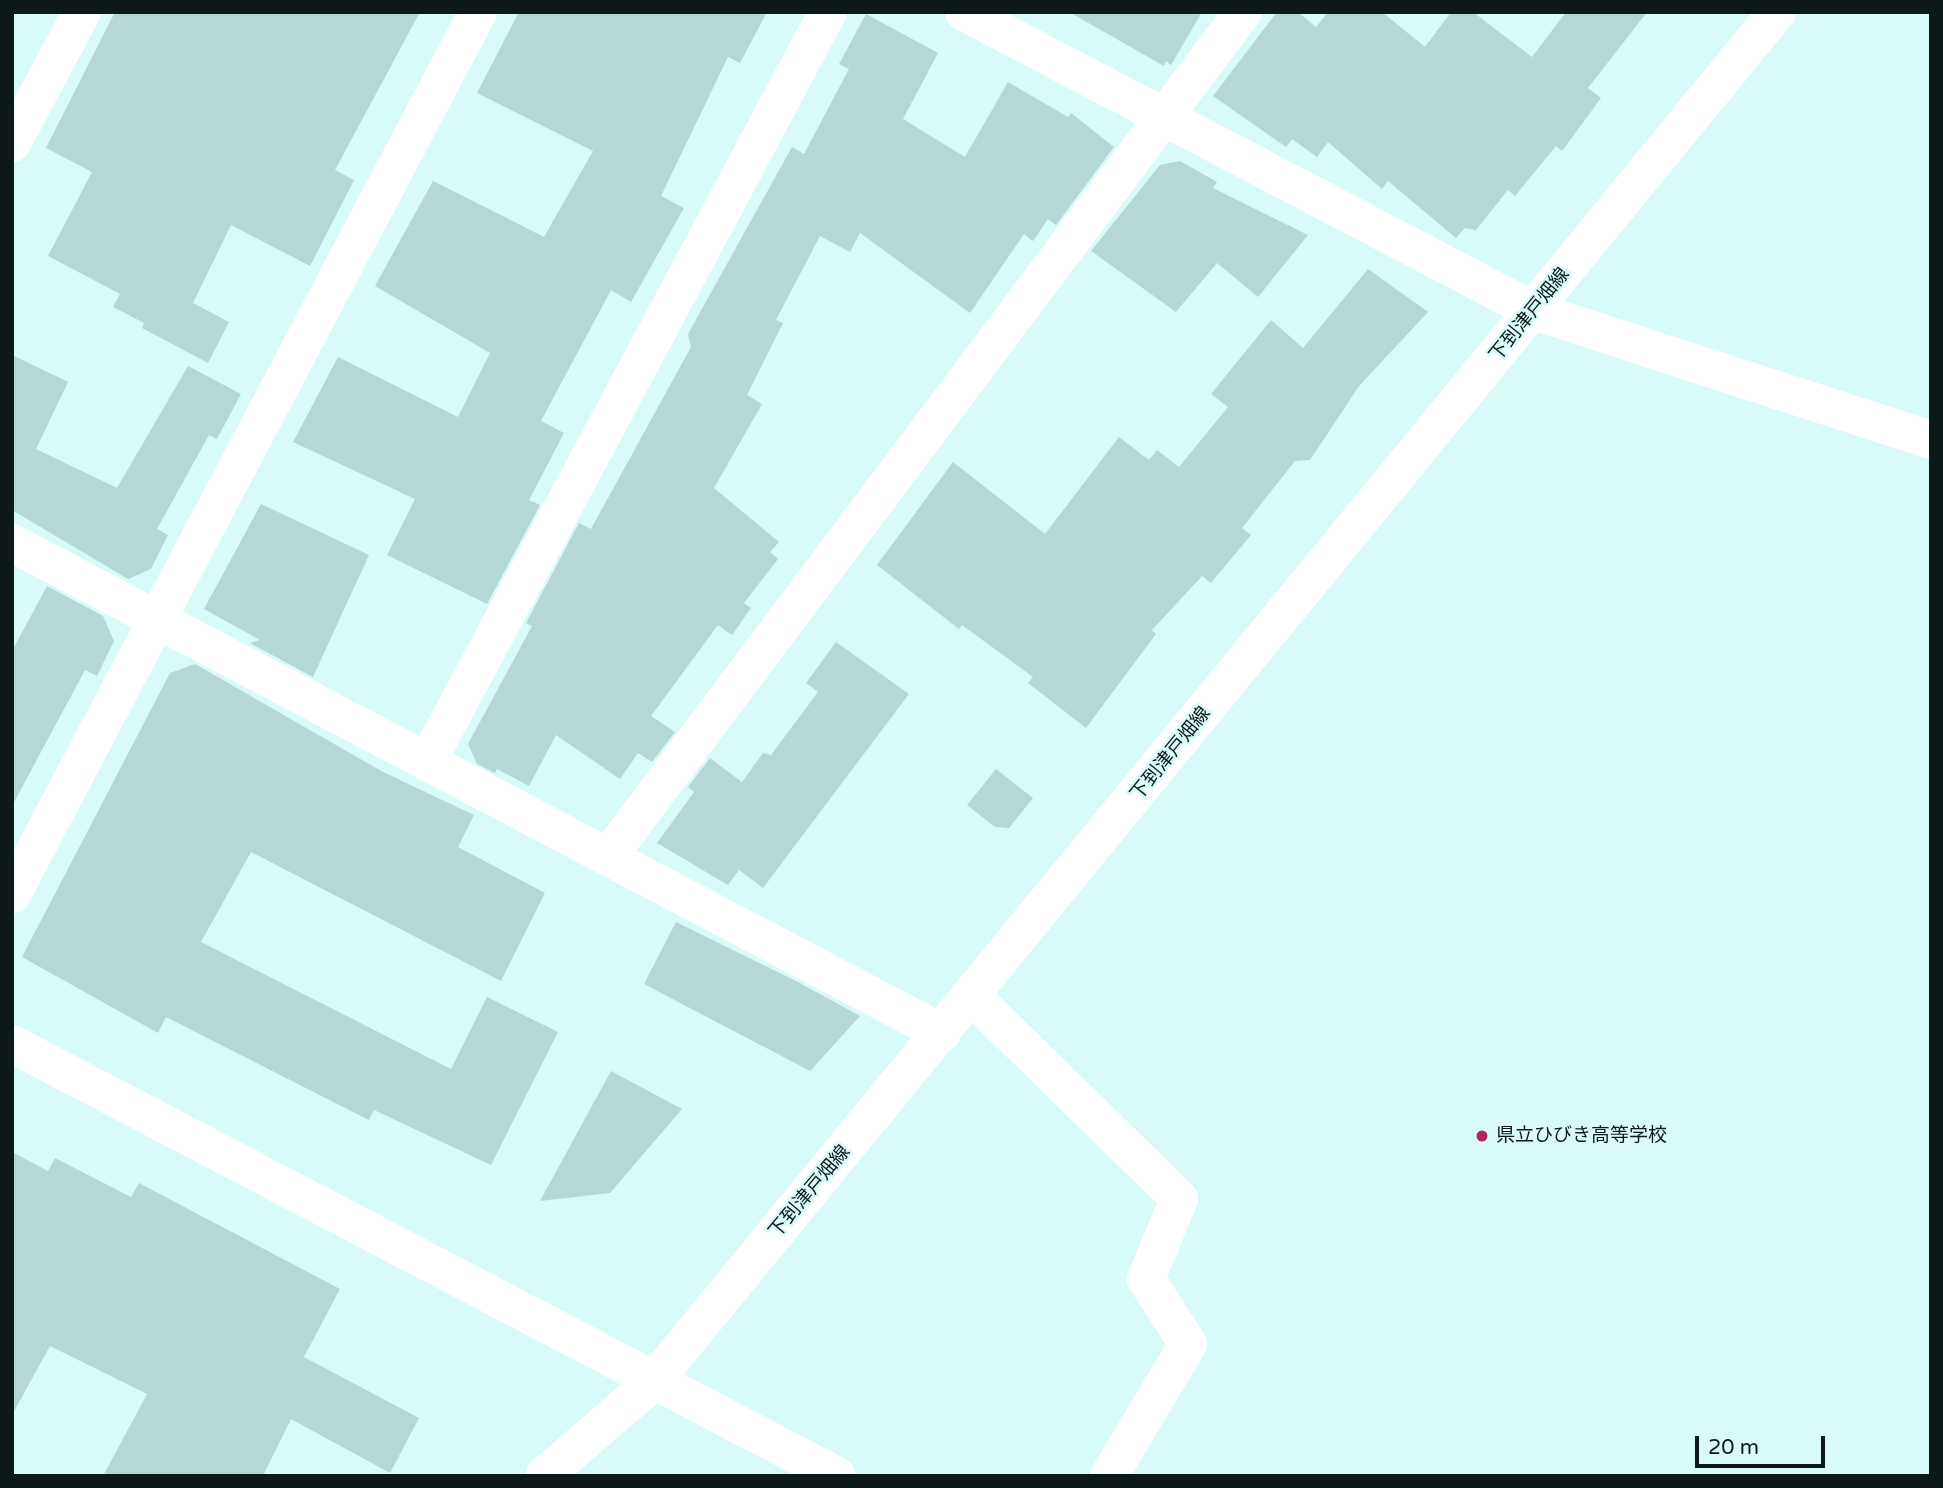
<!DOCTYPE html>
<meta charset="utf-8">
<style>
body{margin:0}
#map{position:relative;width:1943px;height:1488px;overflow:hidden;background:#d8faf9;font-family:"Varela Round","Noto Sans JP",sans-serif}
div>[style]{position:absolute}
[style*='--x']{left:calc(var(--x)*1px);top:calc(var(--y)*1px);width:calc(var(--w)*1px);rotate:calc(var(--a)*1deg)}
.building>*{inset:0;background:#b5d7d6}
.minor>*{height:38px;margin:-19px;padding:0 19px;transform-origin:19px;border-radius:19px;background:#fff}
.tertiary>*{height:38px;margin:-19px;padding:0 19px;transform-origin:19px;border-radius:19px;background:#fff}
.secondary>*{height:38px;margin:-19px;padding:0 19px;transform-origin:19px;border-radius:19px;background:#fff}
.dots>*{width:19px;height:19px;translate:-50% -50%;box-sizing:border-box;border:4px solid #d8faf9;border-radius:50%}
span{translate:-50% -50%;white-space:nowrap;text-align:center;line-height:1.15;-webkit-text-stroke:5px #d8faf9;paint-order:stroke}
.street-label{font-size:19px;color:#0d1919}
.poi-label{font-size:19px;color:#0d1919}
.left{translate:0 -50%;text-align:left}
.frame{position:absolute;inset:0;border:14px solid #0d1919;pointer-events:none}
.scale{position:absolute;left:1695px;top:1436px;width:130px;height:32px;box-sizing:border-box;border:4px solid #0d1919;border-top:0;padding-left:9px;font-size:21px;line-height:24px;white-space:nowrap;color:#0d1919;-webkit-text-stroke:5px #d8faf9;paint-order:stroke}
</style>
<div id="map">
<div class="building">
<i style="clip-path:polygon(115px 12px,420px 12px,335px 170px,354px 180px,310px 266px,231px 225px,193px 303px,229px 322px,208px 363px,142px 328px,144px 323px,113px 307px,120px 294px,48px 256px,92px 172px,46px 148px)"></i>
<i style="clip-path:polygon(519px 12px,767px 12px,740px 63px,728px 57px,661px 196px,684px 208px,631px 302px,611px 290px,541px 421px,564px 433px,529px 500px,540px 505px,487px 604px,387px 555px,415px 499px,293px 442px,338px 357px,458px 417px,490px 353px,375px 286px,433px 181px,544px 237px,593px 151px,477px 93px)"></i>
<i style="clip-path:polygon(1069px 12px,1202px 12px,1171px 65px,1166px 61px,1164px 66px)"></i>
<i style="clip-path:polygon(1277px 12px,1298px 12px,1316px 27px,1328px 12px,1382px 12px,1425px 47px,1451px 12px,1473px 12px,1532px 57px,1566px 12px,1647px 12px,1588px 88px,1601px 98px,1562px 151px,1556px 146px,1515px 196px,1508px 190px,1476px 230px,1465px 228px,1456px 238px,1388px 181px,1382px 189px,1328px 142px,1317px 157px,1292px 139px,1286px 147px,1213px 96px)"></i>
<i style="clip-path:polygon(866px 14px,938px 53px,903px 119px,965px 157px,1008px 82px,1068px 117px,1071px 113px,1114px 147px,1056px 225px,1048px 219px,1033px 241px,1024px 234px,970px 313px,860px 233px,850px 252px,820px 236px,776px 320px,783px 323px,747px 395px,762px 404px,714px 488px,779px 542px,770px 552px,778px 559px,744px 603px,751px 608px,732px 635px,718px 625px,651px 716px,675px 732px,652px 762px,638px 753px,620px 779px,556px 735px,529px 786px,497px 769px,495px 773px,477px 764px,468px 744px,532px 626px,526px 623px,579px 523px,591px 529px,691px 347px,688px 334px,792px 147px,804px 154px,849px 69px,839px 64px)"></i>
<i style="clip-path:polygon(1180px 161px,1217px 182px,1213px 188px,1308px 235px,1258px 297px,1217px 263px,1176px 312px,1091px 251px,1160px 165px)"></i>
<i style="clip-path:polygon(1368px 269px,1428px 312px,1359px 386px,1310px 460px,1295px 461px,1242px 528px,1251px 535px,1211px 583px,1202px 576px,1152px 630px,1156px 634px,1086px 728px,1028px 683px,1033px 677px,962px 625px,959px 629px,877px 565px,953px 462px,1045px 534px,1119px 437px,1149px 460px,1157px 450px,1179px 467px,1228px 407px,1211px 394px,1271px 320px,1303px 348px)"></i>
<i style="clip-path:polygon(12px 355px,68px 382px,36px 449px,117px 488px,188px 366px,241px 394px,217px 439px,209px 435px,157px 529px,168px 535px,151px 569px,128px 579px,12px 510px)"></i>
<i style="clip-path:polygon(261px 504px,369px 555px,313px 677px,250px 643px,260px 640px,204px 609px)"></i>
<i style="clip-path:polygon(47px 586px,103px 616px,114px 641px,97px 676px,85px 670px,12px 806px,12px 651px)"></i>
<i style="clip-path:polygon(836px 642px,909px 694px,763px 888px,739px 870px,728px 885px,657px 843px,694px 792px,688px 787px,710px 758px,742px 782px,763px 753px,771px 755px,818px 692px,806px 683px)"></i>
<i style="clip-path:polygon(195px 664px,383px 772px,474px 815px,458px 847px,545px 893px,501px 981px,251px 852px,201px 942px,451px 1069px,487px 997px,558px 1032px,491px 1165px,374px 1110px,369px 1120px,166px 1017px,158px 1033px,22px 957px,170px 673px)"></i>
<i style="clip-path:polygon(996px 769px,1033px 798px,1009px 828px,995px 827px,967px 805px)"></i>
<i style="clip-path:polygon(676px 922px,794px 980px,860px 1016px,810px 1071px,644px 984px)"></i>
<i style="clip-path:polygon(611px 1071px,682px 1109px,610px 1193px,540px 1201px)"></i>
<i style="clip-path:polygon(12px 1152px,48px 1171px,55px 1158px,131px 1197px,139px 1183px,340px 1289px,304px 1357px,419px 1418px,390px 1473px,291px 1419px,263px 1476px,103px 1476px,147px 1394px,50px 1346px,12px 1415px)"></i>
</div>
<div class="minor">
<i style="--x:964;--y:12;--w:644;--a:27.68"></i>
<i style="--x:1534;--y:311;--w:417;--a:18"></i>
<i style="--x:12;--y:143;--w:149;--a:-61.9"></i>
<i style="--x:12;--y:543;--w:1051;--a:27.78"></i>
<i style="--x:427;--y:762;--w:850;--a:-61.87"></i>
<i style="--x:608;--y:857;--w:1057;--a:-53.08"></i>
<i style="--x:12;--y:894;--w:998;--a:-62.15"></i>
<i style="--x:972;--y:996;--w:290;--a:44.4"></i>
<i style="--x:1179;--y:1199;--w:87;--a:112.4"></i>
<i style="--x:1146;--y:1279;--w:77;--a:57.1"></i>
<i style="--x:1188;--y:1344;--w:154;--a:120.9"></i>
</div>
<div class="tertiary">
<i style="--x:12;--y:1044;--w:931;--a:27.64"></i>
</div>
<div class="secondary">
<i style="--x:544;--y:1476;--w:145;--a:-40.8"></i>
<i style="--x:654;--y:1381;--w:1771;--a:-50.64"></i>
</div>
<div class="dots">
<i style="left:1482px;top:1136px;background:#b3255c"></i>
</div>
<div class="street-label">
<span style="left:1530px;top:315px;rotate:-51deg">下到津戸畑線</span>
<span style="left:1171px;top:754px;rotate:-51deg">下到津戸畑線</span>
<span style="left:810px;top:1192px;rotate:-50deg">下到津戸畑線</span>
</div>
<div class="poi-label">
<span class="left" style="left:1496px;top:1136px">県立ひびき高等学校</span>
</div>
<div class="frame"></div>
<div class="scale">20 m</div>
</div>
